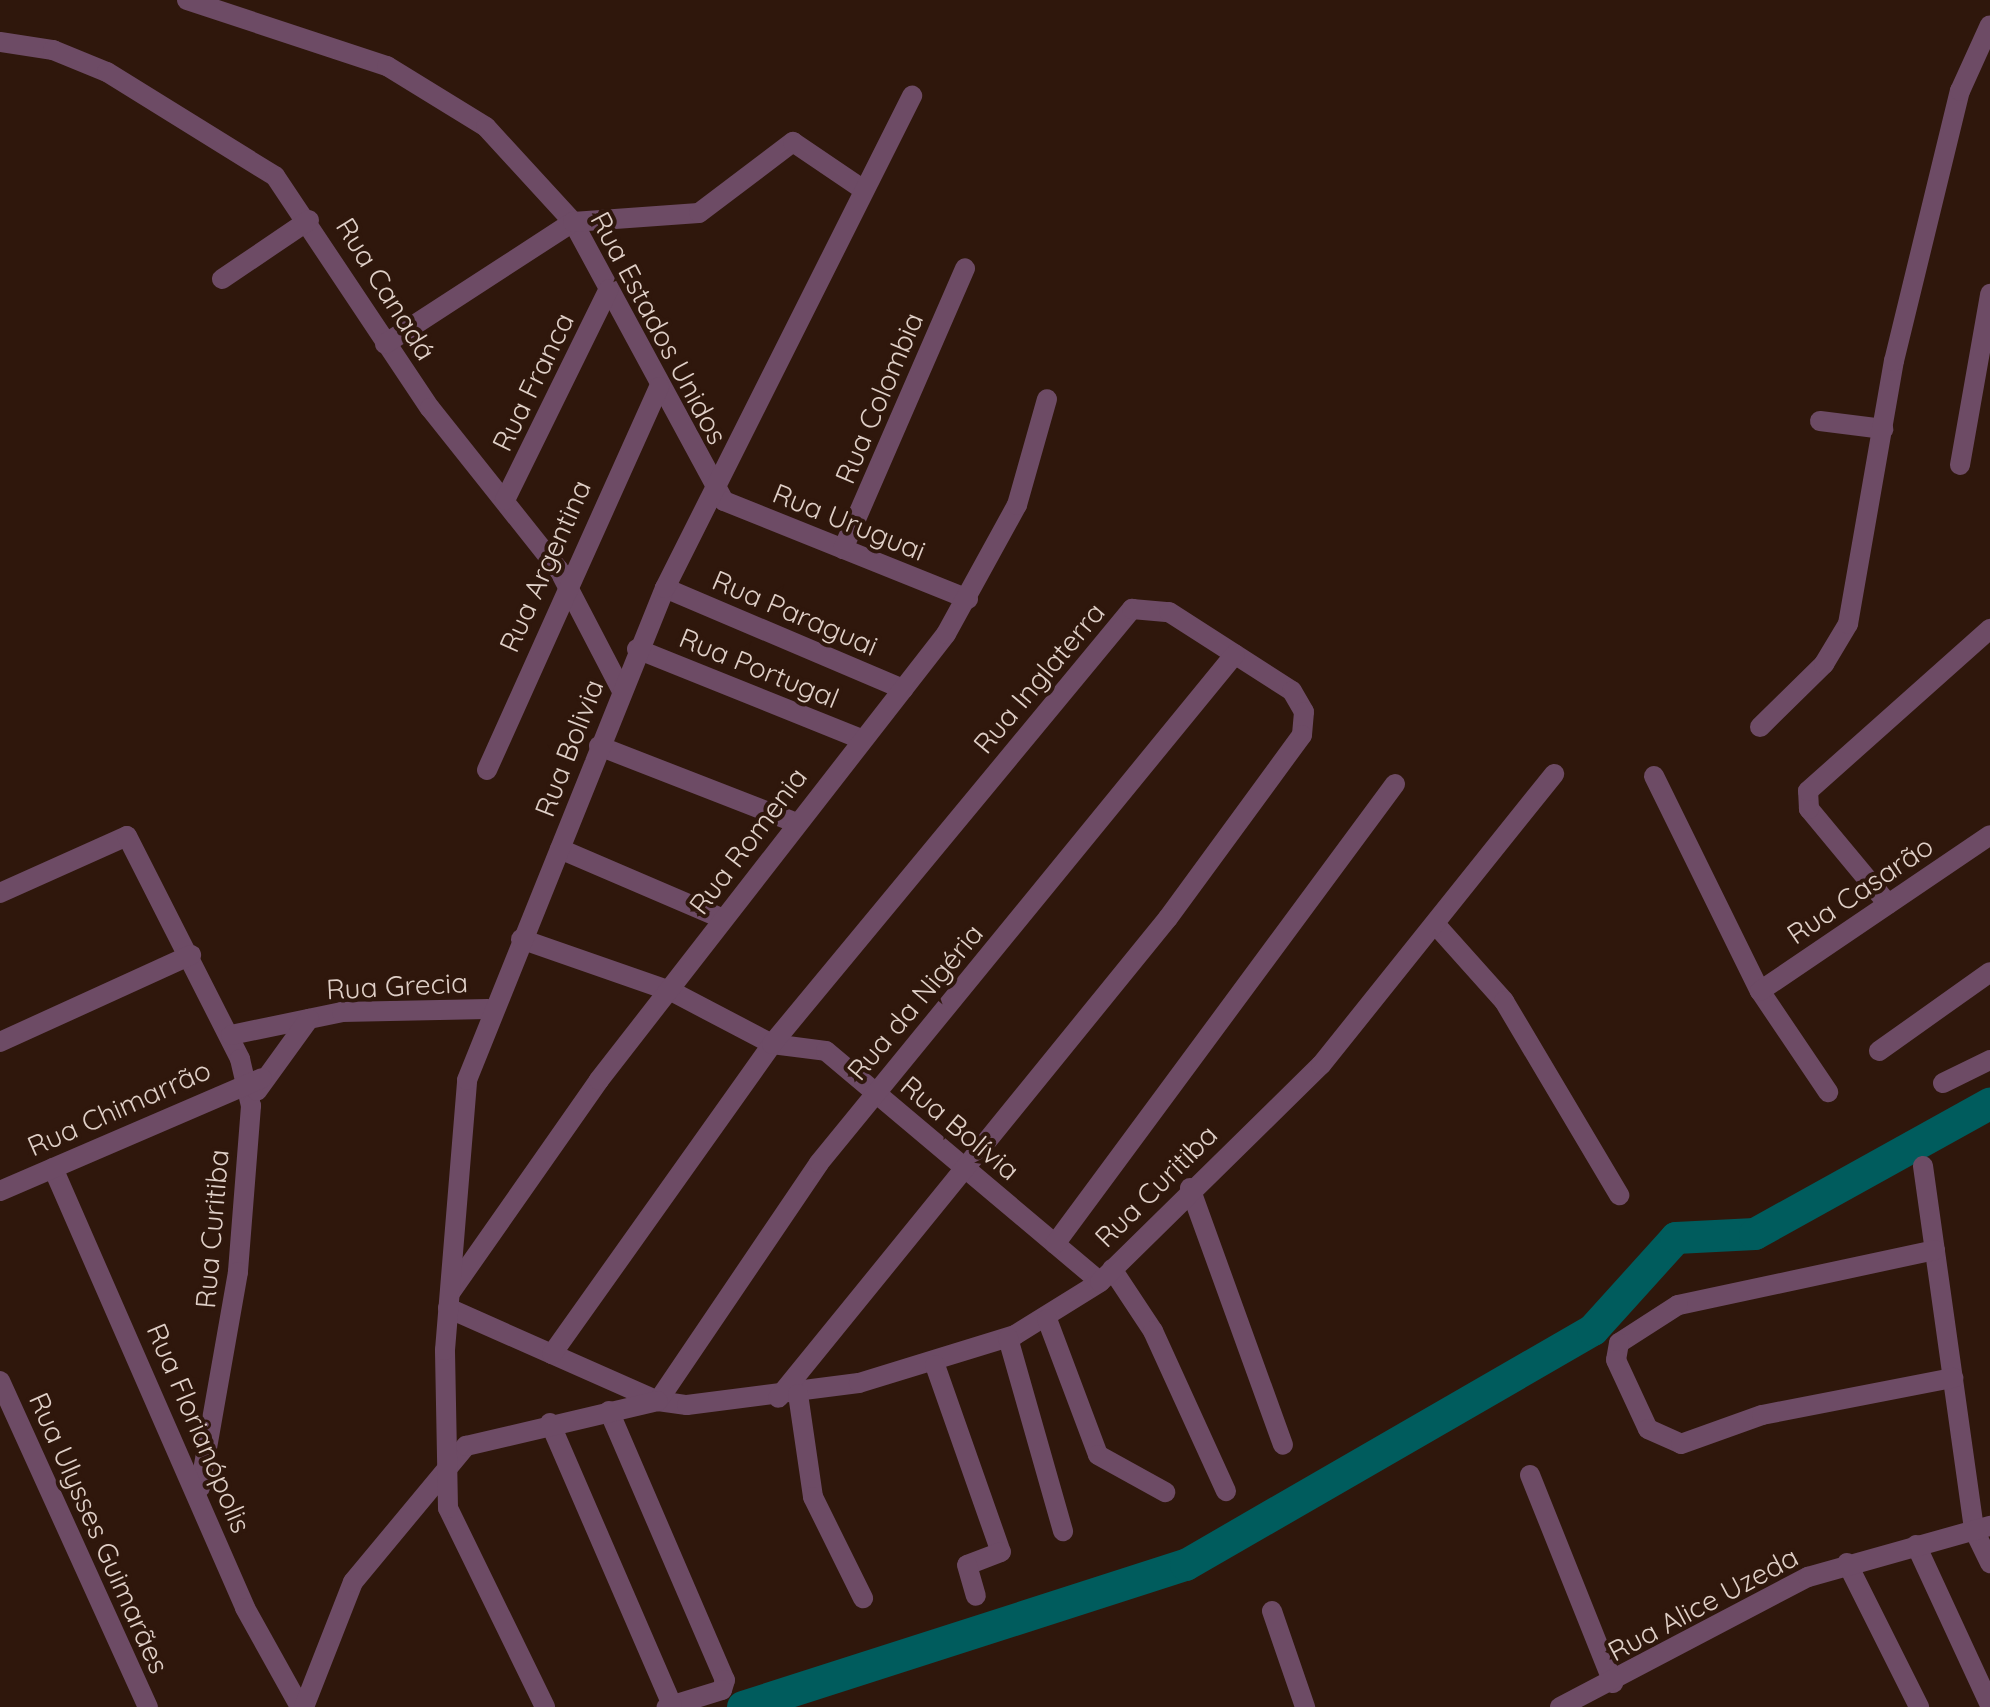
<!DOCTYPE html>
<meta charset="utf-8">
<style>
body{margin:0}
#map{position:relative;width:1990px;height:1707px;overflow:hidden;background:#2f170c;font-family:Quicksand,sans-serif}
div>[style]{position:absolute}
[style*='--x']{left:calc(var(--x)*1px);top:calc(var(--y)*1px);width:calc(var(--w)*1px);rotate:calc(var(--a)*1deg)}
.river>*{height:32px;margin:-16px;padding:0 16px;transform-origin:16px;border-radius:16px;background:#005c5d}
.minor>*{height:20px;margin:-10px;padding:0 10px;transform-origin:10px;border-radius:10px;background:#6d4b65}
span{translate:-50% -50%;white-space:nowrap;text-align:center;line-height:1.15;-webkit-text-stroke:8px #2f170c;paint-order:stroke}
.street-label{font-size:28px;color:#dfcfc7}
</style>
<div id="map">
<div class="river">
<i style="--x:743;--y:1707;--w:465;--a:-17.8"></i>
<i style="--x:1186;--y:1565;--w:470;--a:-30"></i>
<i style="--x:1593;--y:1330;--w:124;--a:-47.9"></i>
<i style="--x:1676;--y:1238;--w:79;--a:-2.9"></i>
<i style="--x:1755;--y:1234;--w:269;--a:-29"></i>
</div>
<div class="minor">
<i style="--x:187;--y:0;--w:211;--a:18.3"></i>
<i style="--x:387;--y:66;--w:116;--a:31.6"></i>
<i style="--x:486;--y:127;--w:129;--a:47.5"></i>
<i style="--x:573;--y:222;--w:317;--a:61.6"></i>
<i style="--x:724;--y:501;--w:263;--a:21.9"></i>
<i style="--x:0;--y:42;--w:54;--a:8.6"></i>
<i style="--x:53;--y:50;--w:58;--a:22.2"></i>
<i style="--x:107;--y:72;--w:198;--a:31.8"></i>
<i style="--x:275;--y:176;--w:279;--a:56.3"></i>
<i style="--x:430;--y:408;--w:207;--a:51.5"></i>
<i style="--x:559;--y:570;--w:134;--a:62.5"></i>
<i style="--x:222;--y:279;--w:105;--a:-34.1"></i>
<i style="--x:385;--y:344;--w:224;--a:-33"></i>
<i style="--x:573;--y:222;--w:126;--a:-4.1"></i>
<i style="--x:699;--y:213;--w:118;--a:-37.1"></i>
<i style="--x:793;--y:142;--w:82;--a:34.1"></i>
<i style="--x:1820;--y:421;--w:64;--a:7.2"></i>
<i style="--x:1960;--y:465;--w:174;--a:-80"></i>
<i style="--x:505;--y:500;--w:235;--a:-63.8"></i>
<i style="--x:843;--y:549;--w:306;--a:-66.5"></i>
<i style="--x:665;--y:588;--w:259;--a:23"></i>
<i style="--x:637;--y:649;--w:241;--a:21.9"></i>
<i style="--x:1760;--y:727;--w:90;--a:-44.5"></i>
<i style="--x:1824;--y:664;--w:47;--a:-59"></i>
<i style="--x:1848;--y:624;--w:267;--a:-80.1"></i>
<i style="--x:1894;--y:361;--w:278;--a:-76.3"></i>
<i style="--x:1960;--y:91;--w:72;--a:-65.6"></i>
<i style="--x:599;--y:746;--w:209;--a:21.3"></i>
<i style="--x:487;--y:770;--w:420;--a:-65.8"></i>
<i style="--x:1654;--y:776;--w:240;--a:63.8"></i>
<i style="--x:1760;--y:991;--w:122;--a:56"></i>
<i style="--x:560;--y:849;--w:177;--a:23.2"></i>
<i style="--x:0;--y:893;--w:139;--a:-24.2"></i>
<i style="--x:127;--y:836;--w:250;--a:63.1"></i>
<i style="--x:240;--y:1059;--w:48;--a:76.8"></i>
<i style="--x:251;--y:1106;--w:167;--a:94.5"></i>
<i style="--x:238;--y:1272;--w:219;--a:100"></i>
<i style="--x:1888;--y:904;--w:124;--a:-129.7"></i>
<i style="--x:1809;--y:809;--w:18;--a:-93"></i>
<i style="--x:1808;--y:791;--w:244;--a:-41.7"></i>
<i style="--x:1436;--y:925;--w:102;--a:48.2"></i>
<i style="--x:1504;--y:1001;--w:226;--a:59.3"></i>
<i style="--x:521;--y:939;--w:161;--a:19.2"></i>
<i style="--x:673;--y:992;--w:112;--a:27.7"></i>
<i style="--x:772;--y:1044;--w:54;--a:7.4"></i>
<i style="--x:826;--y:1051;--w:358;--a:40.1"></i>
<i style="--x:1760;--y:991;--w:278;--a:-34.1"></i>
<i style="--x:231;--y:1035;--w:113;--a:-11.7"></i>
<i style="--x:342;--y:1012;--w:146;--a:-1.2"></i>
<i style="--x:0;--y:1042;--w:210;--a:-24.5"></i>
<i style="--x:1879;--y:1051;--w:136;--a:-35.4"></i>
<i style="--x:1943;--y:1083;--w:52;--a:-26.1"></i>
<i style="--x:257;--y:1091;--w:89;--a:-54.2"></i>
<i style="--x:1923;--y:1166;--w:368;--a:82"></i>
<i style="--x:1974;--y:1530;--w:37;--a:64"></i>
<i style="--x:53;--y:1168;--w:480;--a:66.4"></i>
<i style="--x:245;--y:1608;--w:113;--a:60.9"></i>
<i style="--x:1190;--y:1188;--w:273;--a:70.1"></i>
<i style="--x:0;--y:1191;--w:285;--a:-23.3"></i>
<i style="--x:1055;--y:1244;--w:572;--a:-53.53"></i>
<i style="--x:1935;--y:1250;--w:263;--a:167.9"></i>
<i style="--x:1678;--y:1305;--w:70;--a:147.2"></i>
<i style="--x:1619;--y:1343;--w:17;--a:100"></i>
<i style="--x:1616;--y:1360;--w:76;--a:65.1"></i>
<i style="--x:1648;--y:1429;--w:36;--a:24"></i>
<i style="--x:1681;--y:1444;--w:86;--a:-19.7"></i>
<i style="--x:1762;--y:1415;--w:195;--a:-11"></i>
<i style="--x:1112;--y:1269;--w:74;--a:56.5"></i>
<i style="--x:1153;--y:1331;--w:176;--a:65.5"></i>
<i style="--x:450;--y:1293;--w:260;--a:-55"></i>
<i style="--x:599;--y:1080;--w:565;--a:-52.12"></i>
<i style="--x:946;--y:634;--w:147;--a:-61.2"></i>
<i style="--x:1017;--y:505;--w:110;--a:-74.2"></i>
<i style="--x:448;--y:1308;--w:230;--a:23.9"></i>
<i style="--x:658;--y:1401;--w:29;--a:8"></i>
<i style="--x:687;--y:1405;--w:173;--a:-7.3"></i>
<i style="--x:859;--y:1383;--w:163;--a:-17.1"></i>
<i style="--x:1015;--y:1335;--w:100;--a:-31.9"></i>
<i style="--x:1100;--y:1282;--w:310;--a:-44.5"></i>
<i style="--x:1321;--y:1065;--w:373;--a:-51.3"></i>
<i style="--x:1047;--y:1319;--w:145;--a:69.4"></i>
<i style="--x:1098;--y:1455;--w:77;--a:28.9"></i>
<i style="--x:1008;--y:1338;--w:201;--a:74.1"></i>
<i style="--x:552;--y:1354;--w:380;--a:-54.6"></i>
<i style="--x:772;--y:1044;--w:565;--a:-50.39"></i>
<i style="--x:1132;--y:609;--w:37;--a:5"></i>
<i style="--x:1169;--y:612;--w:146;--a:32.7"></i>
<i style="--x:1292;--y:691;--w:24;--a:60"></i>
<i style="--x:1304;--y:712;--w:23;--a:95"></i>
<i style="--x:1302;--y:735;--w:227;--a:126.2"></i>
<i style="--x:1168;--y:918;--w:618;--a:129.09"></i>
<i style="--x:935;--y:1365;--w:198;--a:70.6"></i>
<i style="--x:1001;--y:1552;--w:36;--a:159"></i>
<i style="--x:967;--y:1565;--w:32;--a:74"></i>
<i style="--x:0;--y:1381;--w:358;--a:65.6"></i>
<i style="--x:798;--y:1394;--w:104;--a:81.7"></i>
<i style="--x:813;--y:1497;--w:113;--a:63.7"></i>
<i style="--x:658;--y:1401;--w:287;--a:-55.9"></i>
<i style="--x:819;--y:1163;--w:657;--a:-50.74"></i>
<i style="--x:609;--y:1411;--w:293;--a:66.7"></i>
<i style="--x:725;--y:1680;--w:10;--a:107"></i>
<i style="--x:722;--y:1690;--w:58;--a:162.8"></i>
<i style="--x:550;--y:1423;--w:307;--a:66.6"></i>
<i style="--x:1530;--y:1475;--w:224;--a:68.2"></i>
<i style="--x:1916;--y:1545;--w:176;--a:65.2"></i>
<i style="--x:1847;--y:1563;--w:161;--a:63.4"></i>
<i style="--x:1272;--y:1611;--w:102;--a:71"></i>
<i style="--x:304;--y:1707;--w:134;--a:-68.6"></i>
<i style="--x:353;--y:1582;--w:177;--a:-50.3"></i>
<i style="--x:466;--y:1446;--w:197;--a:-13.2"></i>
<i style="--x:545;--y:1707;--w:221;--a:-116"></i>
<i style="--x:448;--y:1508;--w:158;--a:-91.1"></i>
<i style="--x:445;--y:1350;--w:271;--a:-85.3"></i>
<i style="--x:467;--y:1080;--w:530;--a:-68.08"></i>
<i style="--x:665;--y:588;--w:551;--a:-63.34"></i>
<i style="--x:1560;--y:1707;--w:280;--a:-27.7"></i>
<i style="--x:1808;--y:1577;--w:189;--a:-15.7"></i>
</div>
<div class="street-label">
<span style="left:386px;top:289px;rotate:58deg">Rua Canadá</span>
<span style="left:659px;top:328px;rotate:62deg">Rua Estados Unidos</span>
<span style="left:533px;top:382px;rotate:-64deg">Rua Franca</span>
<span style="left:879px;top:398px;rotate:-67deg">Rua Colombia</span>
<span style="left:849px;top:522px;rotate:22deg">Rua Uruguai</span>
<span style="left:545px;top:566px;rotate:-66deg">Rua Argentina</span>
<span style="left:795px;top:613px;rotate:23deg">Rua Paraguai</span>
<span style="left:759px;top:668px;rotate:22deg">Rua Portugal</span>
<span style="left:1039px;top:678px;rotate:-50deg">Rua Inglaterra</span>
<span style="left:569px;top:748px;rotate:-69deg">Rua Bolivia</span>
<span style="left:748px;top:841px;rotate:-53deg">Rua Romenia</span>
<span style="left:1860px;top:890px;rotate:-34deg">Rua Casarão</span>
<span style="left:397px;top:986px;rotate:-3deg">Rua Grecia</span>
<span style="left:915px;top:1002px;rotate:-50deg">Rua da Nigéria</span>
<span style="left:119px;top:1108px;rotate:-24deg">Rua Chimarrão</span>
<span style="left:960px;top:1128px;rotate:40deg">Rua Bolívia</span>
<span style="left:1156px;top:1186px;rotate:-45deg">Rua Curitiba</span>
<span style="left:212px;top:1229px;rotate:-85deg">Rua Curitiba</span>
<span style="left:199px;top:1428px;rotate:67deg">Rua Florianópolis</span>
<span style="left:99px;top:1533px;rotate:66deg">Rua Ulysses Guimarães</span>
<span style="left:1703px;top:1604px;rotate:-28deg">Rua Alice Uzeda</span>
</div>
</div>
